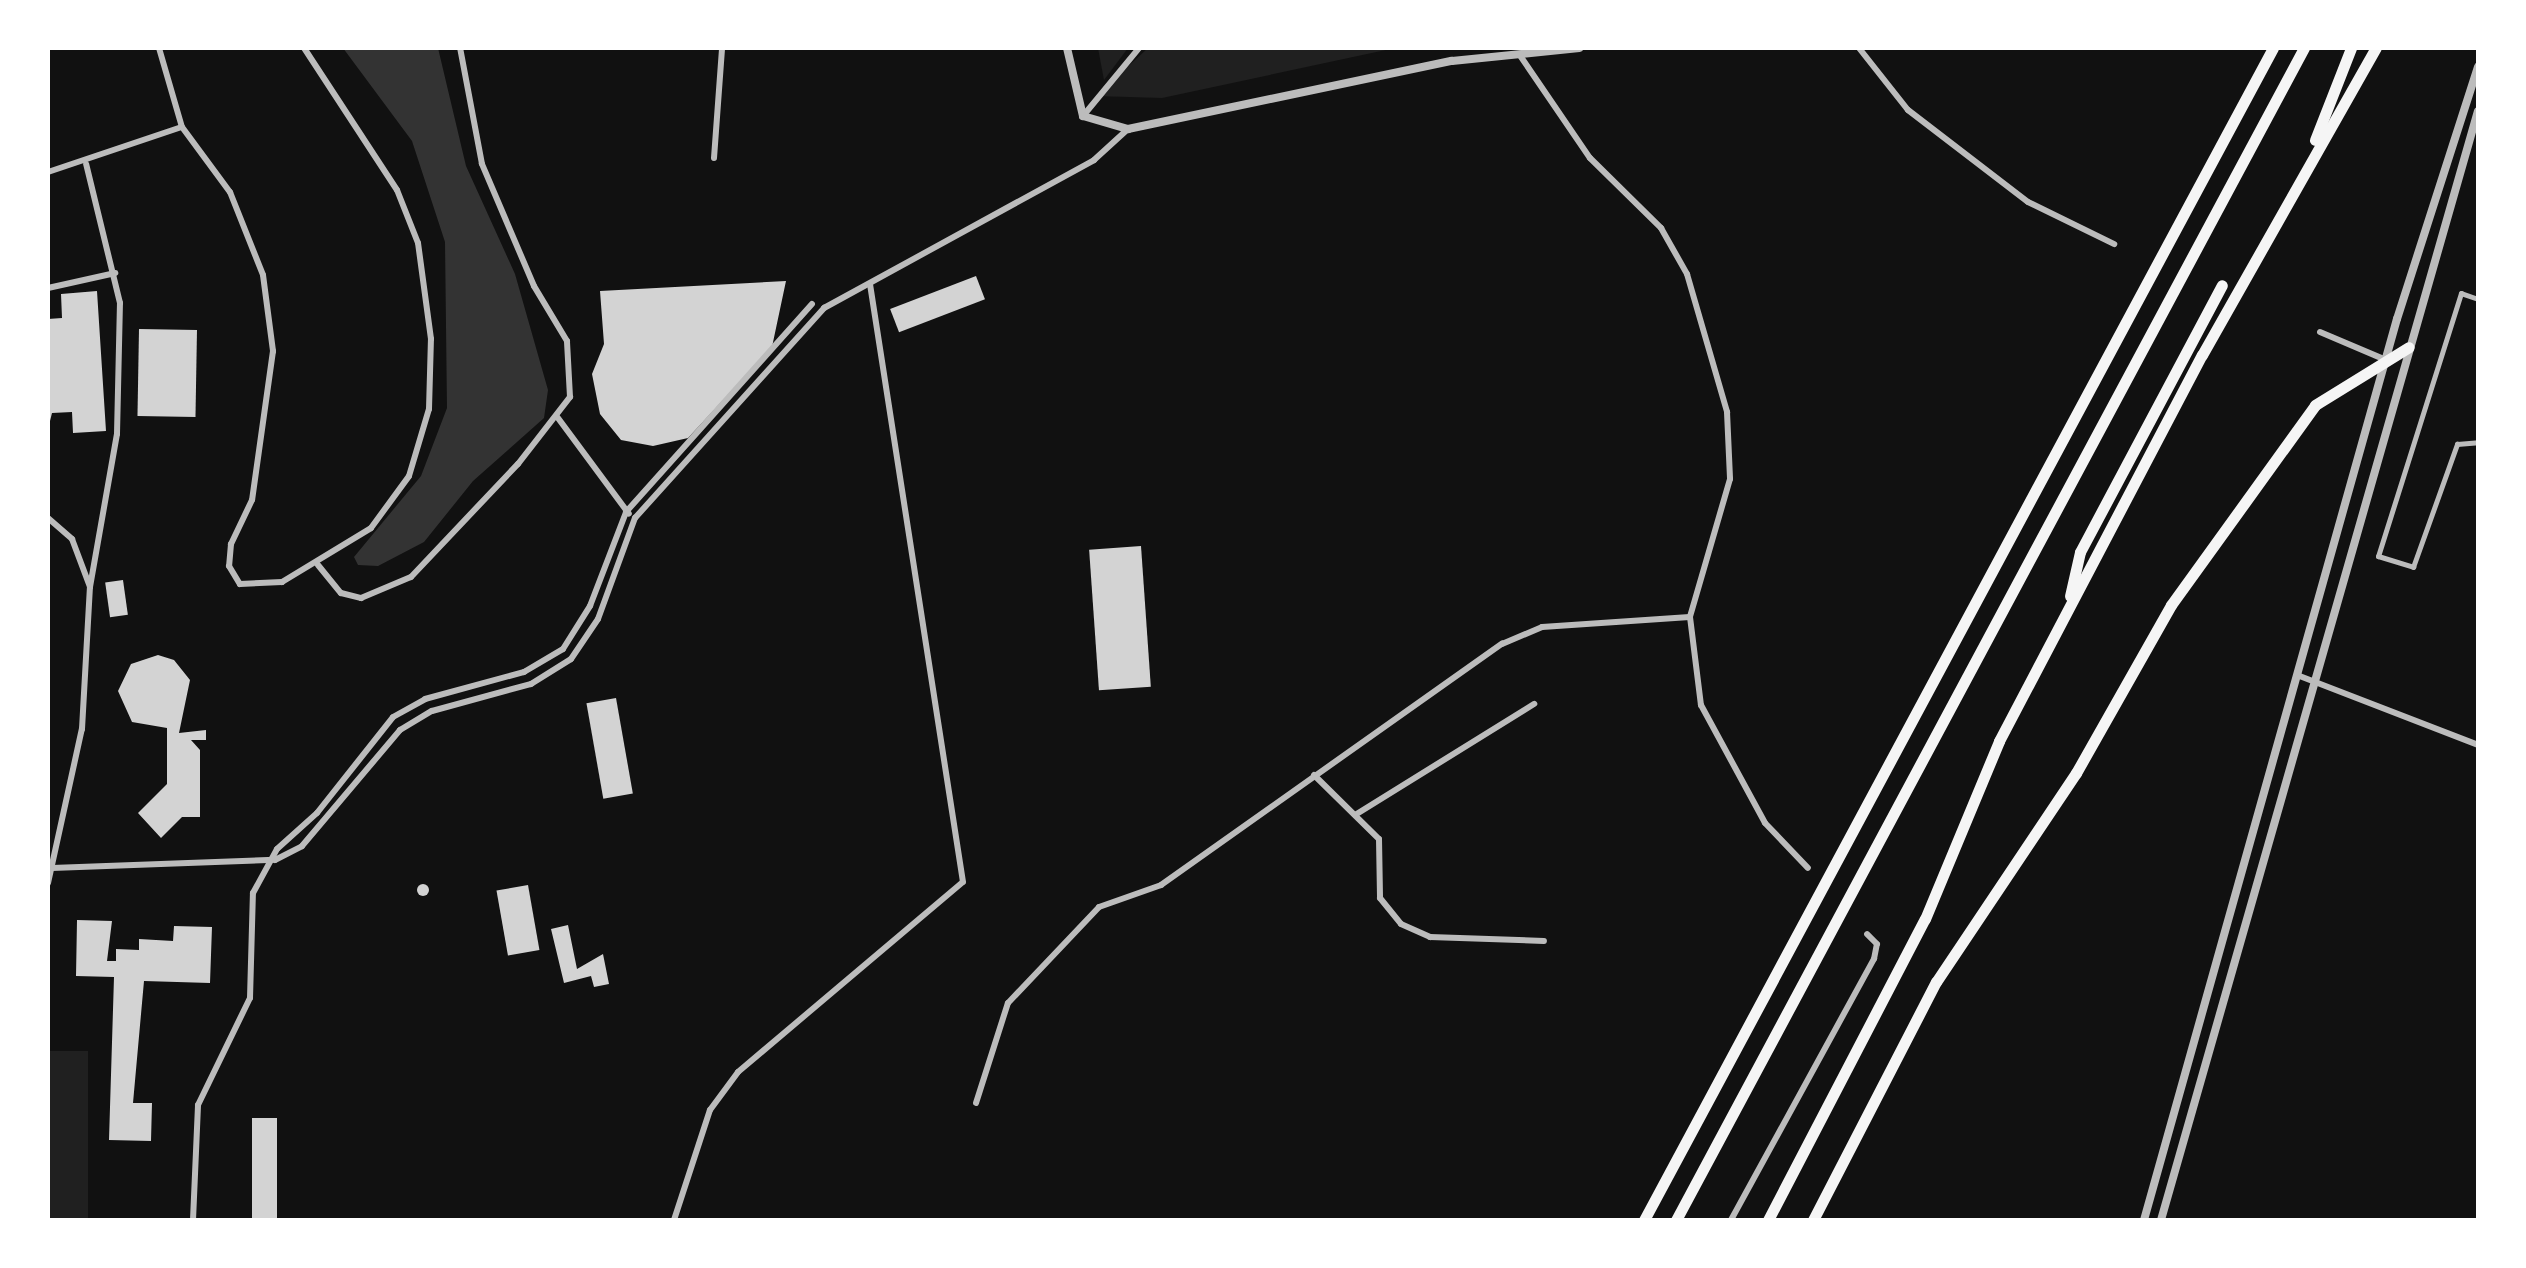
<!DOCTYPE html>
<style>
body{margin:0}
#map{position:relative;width:2526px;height:1268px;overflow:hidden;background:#111;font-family:"PT Serif",serif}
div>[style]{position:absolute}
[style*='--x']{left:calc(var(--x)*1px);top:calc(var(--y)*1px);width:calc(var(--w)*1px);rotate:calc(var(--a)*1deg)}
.green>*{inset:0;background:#202020;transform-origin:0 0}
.water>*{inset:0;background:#333}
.building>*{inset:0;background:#d3d3d3;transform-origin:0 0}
.round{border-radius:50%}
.pedestrian>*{height:5px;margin:-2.5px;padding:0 2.5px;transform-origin:2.5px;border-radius:2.5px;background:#bcbcbc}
.minor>*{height:6px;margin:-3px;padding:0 3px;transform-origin:3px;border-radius:3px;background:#bcbcbc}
.tertiary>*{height:8px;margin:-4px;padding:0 4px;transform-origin:4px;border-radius:4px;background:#bcbcbc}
.motorway>*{height:11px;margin:-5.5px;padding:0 5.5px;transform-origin:5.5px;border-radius:5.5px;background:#f5f5f5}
span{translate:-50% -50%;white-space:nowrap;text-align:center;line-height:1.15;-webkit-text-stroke:6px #fff;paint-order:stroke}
.frame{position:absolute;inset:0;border:50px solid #fff;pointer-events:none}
</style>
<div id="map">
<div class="green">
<i style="clip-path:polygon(1098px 48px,1128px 48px,1104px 80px)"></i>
<i style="clip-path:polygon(1148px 48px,1395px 48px,1162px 98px,1096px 96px)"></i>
<i style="left:48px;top:1051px;width:40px;height:169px"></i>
</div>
<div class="water">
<i style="clip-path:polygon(343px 48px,438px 48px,466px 166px,515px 274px,548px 390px,544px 418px,473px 481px,424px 542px,378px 566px,358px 565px,354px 557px,421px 476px,447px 408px,445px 242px,412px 141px)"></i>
</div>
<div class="building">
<i style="left:976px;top:276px;width:25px;height:92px;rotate:69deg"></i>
<i style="clip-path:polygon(786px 281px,772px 347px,688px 438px,653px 446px,621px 440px,600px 414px,592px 374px,604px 344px,600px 291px)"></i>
<i style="clip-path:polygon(97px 291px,106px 431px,73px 433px,72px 412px,52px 413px,48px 429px,48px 319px,62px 318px,61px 294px)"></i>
<i style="left:139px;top:329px;width:58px;height:87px;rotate:1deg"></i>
<i style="left:1141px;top:546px;width:141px;height:52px;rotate:86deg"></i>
<i style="left:123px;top:580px;width:35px;height:18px;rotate:82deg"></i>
<i style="clip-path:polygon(158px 655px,174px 660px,190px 680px,179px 733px,206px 730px,206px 740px,191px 740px,200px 750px,200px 817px,182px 817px,161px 838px,138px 813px,167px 784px,167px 728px,132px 722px,118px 691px,131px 664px)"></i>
<i style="left:616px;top:698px;width:97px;height:30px;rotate:80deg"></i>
<i class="round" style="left:417px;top:884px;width:12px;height:12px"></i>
<i style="left:528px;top:885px;width:66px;height:32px;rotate:80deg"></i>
<i style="clip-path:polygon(77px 920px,112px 921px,107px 961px,116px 961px,116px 949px,139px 950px,139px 939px,173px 941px,174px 926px,212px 927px,210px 983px,144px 981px,133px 1103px,152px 1103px,151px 1141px,109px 1140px,114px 977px,76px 976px)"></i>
<i style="clip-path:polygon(568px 925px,577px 969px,603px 954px,609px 984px,594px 987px,591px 976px,564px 983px,551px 929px)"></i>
<i style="left:252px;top:1118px;width:25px;height:102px"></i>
</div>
<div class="pedestrian">
<i style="--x:2478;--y:299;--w:18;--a:-161"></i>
<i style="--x:2461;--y:293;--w:276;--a:107.5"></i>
<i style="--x:2378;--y:556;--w:37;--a:17"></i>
<i style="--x:2413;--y:567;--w:131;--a:-70.3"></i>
<i style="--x:2457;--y:444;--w:21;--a:-5"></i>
</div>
<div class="minor">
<i style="--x:159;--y:48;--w:82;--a:73.8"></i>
<i style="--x:182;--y:127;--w:81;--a:53.6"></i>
<i style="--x:230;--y:192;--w:89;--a:68.3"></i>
<i style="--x:263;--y:275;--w:77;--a:82.5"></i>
<i style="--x:273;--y:351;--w:150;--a:98"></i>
<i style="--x:252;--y:500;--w:49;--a:115.5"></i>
<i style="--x:231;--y:544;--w:22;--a:95"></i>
<i style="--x:229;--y:566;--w:21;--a:59"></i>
<i style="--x:240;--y:584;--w:42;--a:-2.7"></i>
<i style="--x:282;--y:582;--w:104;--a:-31.2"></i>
<i style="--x:371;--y:528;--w:64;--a:-53.8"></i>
<i style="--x:409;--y:476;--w:70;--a:-73.4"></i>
<i style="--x:429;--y:409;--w:70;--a:-88.4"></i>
<i style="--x:431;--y:339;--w:97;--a:-97.7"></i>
<i style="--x:418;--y:243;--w:57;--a:-111.6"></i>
<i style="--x:397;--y:190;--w:170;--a:-123.2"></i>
<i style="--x:1859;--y:48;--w:79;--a:51.7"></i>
<i style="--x:1908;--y:110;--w:151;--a:37.5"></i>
<i style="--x:2028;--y:202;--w:96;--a:26"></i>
<i style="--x:1519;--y:54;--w:126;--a:55.7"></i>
<i style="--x:1590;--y:158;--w:100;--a:44.6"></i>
<i style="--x:1661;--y:228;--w:53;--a:60.5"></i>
<i style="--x:1687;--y:274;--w:144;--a:73.8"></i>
<i style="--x:1727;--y:412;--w:67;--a:87.4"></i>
<i style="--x:1730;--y:479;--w:144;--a:106.2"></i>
<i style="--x:1690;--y:617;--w:89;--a:82.9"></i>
<i style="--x:1701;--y:705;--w:134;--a:61.5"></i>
<i style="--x:1765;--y:823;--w:62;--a:46.3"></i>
<i style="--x:1083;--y:116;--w:88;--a:-50.5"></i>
<i style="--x:714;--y:158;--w:110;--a:-85.8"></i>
<i style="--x:48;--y:172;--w:141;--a:-18.6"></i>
<i style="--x:48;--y:288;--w:69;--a:-12.6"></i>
<i style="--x:2320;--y:332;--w:72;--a:23"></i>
<i style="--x:558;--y:418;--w:119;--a:53.5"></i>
<i style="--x:48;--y:518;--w:32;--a:41"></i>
<i style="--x:72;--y:539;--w:51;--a:69.4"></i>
<i style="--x:318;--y:565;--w:36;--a:51"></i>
<i style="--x:341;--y:593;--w:21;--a:14"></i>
<i style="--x:361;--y:598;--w:54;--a:-22.8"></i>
<i style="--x:411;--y:577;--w:156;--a:-46.6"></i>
<i style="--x:518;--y:464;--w:85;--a:-52.2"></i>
<i style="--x:570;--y:397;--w:56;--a:-93.1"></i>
<i style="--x:567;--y:341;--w:64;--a:-121"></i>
<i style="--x:534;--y:286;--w:133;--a:-113.1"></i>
<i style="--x:482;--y:164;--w:118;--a:-100.7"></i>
<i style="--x:2297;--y:675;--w:194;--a:21.1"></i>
<i style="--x:1314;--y:775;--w:91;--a:44.6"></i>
<i style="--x:1379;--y:839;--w:59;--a:89"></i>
<i style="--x:1380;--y:898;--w:33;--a:51"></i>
<i style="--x:1401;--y:924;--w:32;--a:24"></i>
<i style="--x:1430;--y:937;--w:114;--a:2"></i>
<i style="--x:1355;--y:815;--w:211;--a:-31.8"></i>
<i style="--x:52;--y:868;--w:223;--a:-2.1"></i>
<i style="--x:275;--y:860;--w:30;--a:-27"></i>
<i style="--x:302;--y:846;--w:152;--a:-49.8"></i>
<i style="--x:400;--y:730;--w:37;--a:-31"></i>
<i style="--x:432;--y:711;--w:103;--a:-15.3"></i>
<i style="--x:531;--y:684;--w:47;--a:-32"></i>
<i style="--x:571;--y:659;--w:48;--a:-56"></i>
<i style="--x:598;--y:619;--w:108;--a:-69.9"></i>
<i style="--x:635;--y:518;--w:283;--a:-48"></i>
<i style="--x:824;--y:308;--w:308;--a:-28.7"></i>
<i style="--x:1094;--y:160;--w:46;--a:-42.4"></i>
<i style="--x:48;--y:883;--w:158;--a:-77.6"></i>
<i style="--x:82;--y:729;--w:142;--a:-86.8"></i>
<i style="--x:90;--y:587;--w:155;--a:-80"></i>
<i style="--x:117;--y:434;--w:131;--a:-88.7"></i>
<i style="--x:120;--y:303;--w:143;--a:-103.7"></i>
<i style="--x:976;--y:1103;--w:105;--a:-72.3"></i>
<i style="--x:1008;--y:1003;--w:132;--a:-46.5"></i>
<i style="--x:1099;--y:907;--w:66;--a:-19.5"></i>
<i style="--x:1161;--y:885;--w:418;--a:-35.3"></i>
<i style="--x:1502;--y:644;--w:43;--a:-23"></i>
<i style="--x:1542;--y:627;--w:148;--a:-3.9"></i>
<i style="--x:193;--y:1220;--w:115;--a:-87.5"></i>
<i style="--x:198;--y:1105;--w:119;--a:-64.1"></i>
<i style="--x:250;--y:998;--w:105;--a:-88.4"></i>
<i style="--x:253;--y:893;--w:50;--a:-61.4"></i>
<i style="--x:277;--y:849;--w:54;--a:-42"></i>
<i style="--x:317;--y:813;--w:122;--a:-51.6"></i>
<i style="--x:393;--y:717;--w:37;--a:-29"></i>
<i style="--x:425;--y:699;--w:103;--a:-15.3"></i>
<i style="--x:524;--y:672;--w:45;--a:-30.5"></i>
<i style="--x:563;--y:649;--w:51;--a:-57.9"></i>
<i style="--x:590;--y:606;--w:101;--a:-69"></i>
<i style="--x:626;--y:512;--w:279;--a:-48.2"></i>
<i style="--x:674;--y:1220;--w:116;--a:-71.9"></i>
<i style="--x:710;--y:1110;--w:47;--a:-53.6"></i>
<i style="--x:738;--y:1072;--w:294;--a:-40.2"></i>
<i style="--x:963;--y:882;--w:605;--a:-98.84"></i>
<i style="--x:1731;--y:1220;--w:298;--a:-61.3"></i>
<i style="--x:1874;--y:959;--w:15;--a:-79"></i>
<i style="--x:1877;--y:944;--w:14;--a:-135"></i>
</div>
<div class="tertiary">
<i style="--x:1067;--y:48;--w:70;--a:76.8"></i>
<i style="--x:1083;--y:116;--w:47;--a:16.1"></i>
<i style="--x:1128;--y:129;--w:331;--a:-11.9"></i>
<i style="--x:1452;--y:61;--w:128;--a:-5.8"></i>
<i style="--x:2144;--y:1220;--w:936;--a:-74.32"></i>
<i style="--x:2397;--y:319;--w:265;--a:-72.2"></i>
<i style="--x:2161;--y:1220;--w:1153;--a:-74.05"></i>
</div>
<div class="motorway">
<i style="--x:2315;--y:140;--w:99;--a:-68.6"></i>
<i style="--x:2070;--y:596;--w:45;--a:-77.2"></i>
<i style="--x:2080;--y:552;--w:302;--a:-62"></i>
<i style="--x:1644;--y:1220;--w:1330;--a:-61.78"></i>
<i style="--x:1676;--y:1220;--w:1330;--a:-61.82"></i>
<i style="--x:1768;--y:1220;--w:339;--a:-62.5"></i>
<i style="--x:1925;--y:919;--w:193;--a:-67.4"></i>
<i style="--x:1999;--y:741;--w:436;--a:-62.3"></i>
<i style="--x:2202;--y:355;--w:353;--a:-60.5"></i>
<i style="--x:1813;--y:1220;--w:268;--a:-62.7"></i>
<i style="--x:1936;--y:982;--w:252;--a:-56.2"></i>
<i style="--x:2076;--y:773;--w:193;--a:-60.5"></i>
<i style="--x:2171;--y:605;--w:246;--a:-54.2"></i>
<i style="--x:2315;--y:405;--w:110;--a:-31.7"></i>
</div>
<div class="frame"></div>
</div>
